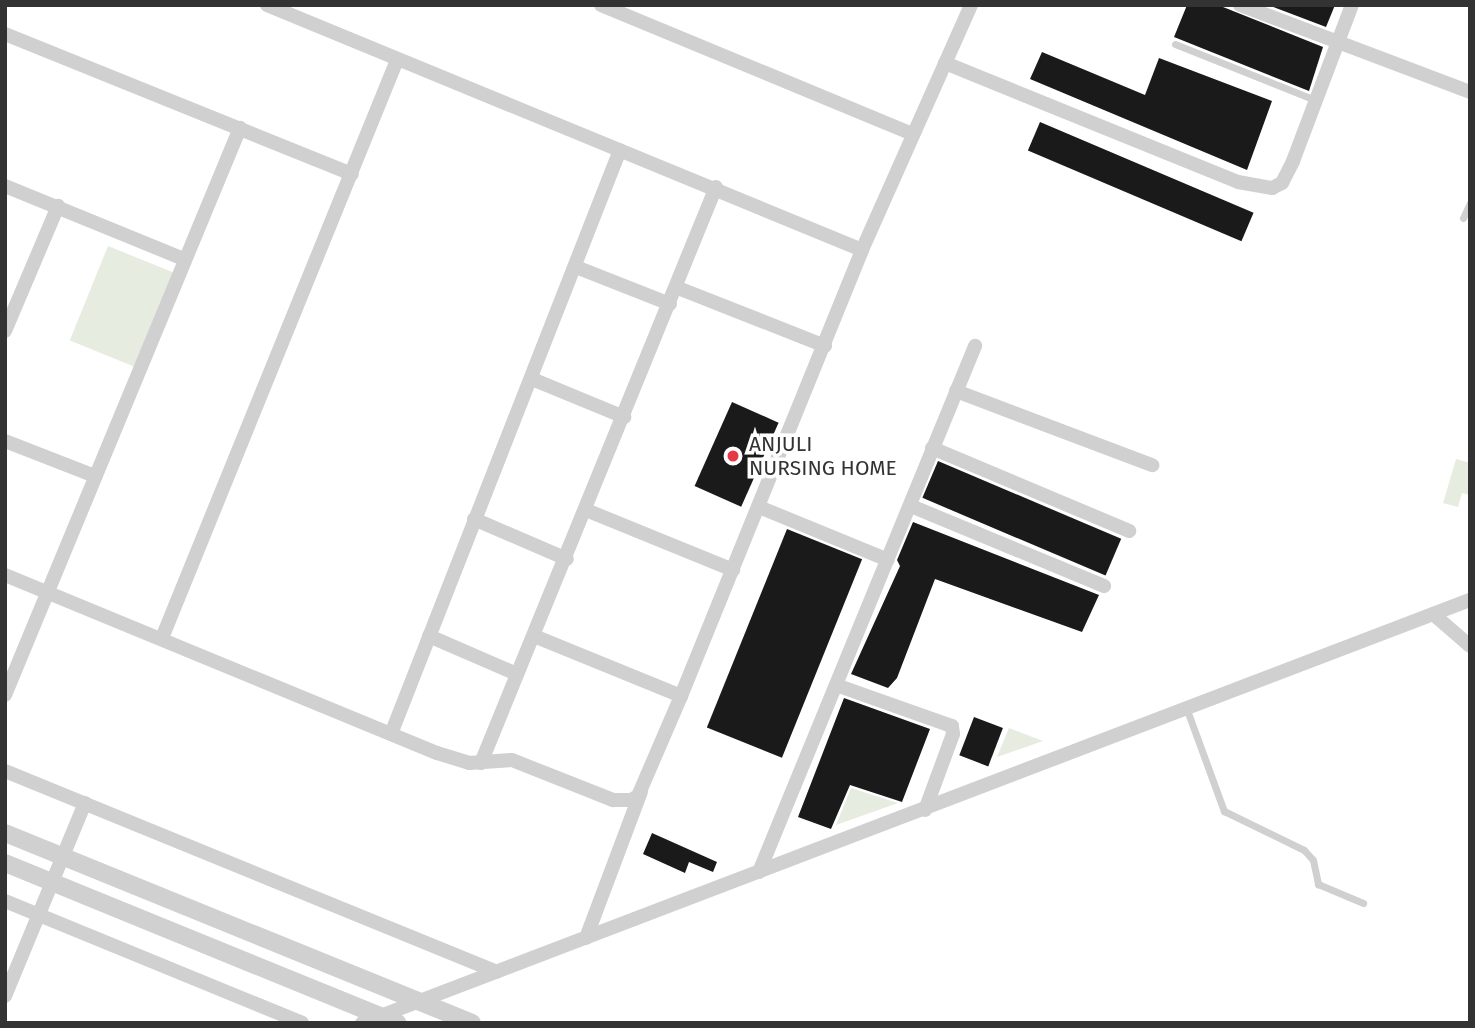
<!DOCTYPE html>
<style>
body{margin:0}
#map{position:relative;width:1475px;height:1028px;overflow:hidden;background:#fff;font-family:"Fira Sans",sans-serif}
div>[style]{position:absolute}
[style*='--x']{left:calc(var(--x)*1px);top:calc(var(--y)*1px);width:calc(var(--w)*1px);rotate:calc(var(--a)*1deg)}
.green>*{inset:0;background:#e6ecdf;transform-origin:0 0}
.building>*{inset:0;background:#1a1a1a;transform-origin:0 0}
.service>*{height:7px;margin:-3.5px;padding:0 3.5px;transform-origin:3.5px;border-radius:3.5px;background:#d0d0d0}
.minor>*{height:14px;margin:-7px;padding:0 7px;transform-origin:7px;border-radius:7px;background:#d0d0d0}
.tertiary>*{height:18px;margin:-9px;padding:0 9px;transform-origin:9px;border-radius:9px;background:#d0d0d0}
.dots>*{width:19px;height:19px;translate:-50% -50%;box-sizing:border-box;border:4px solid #fff;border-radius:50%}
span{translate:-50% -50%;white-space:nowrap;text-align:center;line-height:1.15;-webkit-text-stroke:7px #fff;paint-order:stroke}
.poi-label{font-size:21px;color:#333}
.left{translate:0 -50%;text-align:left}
.frame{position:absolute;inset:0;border:7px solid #333;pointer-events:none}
</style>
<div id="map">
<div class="green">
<i style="left:108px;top:246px;width:74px;height:102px;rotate:22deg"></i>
<i style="clip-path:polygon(1456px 459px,1470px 463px,1470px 495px,1462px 493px,1458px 507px,1443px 503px)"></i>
<i style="clip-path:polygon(1009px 728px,1043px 741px,997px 757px)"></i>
<i style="clip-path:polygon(851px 788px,898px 803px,836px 825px)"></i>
</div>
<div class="building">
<i style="clip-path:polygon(1187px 5px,1218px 5px,1323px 47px,1309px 91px,1174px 37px)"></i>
<i style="clip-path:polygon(1268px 5px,1335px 5px,1326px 27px)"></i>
<i style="clip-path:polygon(1042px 52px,1145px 95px,1159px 58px,1272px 101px,1247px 170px,1030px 79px)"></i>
<i style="left:1040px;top:122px;width:232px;height:31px;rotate:23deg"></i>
<i style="left:732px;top:402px;width:51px;height:92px;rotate:24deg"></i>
<i style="left:938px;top:461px;width:199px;height:40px;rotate:23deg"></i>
<i style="clip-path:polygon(913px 522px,1099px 595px,1082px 632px,935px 579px,897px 678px,888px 688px,851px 674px,900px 566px,897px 560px)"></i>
<i style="left:787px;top:529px;width:81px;height:214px;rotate:22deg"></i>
<i style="clip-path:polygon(844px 698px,930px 729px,902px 802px,850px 785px,831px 829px,798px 817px)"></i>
<i style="left:974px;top:717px;width:31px;height:41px;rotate:21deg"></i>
<i style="clip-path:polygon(652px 833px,717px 862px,713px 872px,689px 862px,685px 873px,643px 854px)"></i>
</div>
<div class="service">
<i style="--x:1175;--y:44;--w:151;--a:21.8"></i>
<i style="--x:1463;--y:218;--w:17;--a:-65"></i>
<i style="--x:1187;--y:710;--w:108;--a:69.9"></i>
<i style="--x:1224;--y:811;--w:89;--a:26"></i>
<i style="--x:1304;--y:850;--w:13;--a:48"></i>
<i style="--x:1313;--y:860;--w:25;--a:78"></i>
<i style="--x:1318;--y:884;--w:49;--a:22.9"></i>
</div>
<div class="minor">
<i style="--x:267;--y:5;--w:643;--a:22.38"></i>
<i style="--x:601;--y:5;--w:338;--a:22.5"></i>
<i style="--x:1240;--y:5;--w:246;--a:20.7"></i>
<i style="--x:5;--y:34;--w:374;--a:22"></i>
<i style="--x:945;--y:63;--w:316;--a:22.1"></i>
<i style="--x:1238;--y:182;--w:35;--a:10"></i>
<i style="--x:1272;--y:188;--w:11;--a:-27"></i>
<i style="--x:1282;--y:183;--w:25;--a:-63"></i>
<i style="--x:1293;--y:161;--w:167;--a:-69.3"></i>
<i style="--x:5;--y:186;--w:193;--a:22.2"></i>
<i style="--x:576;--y:267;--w:101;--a:21.5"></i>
<i style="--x:678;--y:288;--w:158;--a:21.5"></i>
<i style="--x:5;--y:331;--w:136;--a:-67"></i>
<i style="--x:532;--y:379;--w:100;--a:22.4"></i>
<i style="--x:956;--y:391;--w:210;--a:20.7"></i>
<i style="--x:5;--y:441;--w:97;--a:21.3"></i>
<i style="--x:932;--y:448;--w:214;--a:22.8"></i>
<i style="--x:911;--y:506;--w:209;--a:22.5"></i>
<i style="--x:759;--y:507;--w:139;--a:22.3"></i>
<i style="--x:586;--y:510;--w:159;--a:22.2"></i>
<i style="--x:474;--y:519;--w:101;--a:23.3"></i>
<i style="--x:5;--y:575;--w:467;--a:22.4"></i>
<i style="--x:437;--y:753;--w:34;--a:17"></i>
<i style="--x:469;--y:763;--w:43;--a:-4"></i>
<i style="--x:512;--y:760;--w:109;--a:21.6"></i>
<i style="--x:613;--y:800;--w:18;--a:0"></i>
<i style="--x:631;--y:800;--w:8;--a:-30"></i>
<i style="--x:638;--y:796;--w:109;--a:-66.7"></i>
<i style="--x:681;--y:696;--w:481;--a:-67.9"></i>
<i style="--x:862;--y:250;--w:268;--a:-66"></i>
<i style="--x:1433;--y:614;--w:49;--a:40.9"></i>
<i style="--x:429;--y:636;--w:96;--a:23.4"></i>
<i style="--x:534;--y:636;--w:159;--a:22.2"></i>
<i style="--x:162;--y:638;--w:624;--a:-67.87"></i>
<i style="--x:836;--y:685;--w:123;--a:19.5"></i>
<i style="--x:952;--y:726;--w:8;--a:83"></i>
<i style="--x:953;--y:734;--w:81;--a:110.2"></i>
<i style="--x:5;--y:695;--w:614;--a:-67.49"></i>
<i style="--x:391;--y:734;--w:627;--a:-68.59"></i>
<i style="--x:481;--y:763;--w:622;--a:-67.81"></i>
<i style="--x:5;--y:771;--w:531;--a:22.22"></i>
<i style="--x:759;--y:872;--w:569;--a:-67.67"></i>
<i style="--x:5;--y:901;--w:321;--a:22.3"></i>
<i style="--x:586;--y:938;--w:156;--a:-69.4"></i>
<i style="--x:5;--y:996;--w:209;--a:-67.5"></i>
<i style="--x:362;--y:1023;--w:1186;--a:-20.9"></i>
</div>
<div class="tertiary">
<i style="--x:5;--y:833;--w:504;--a:22.14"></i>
<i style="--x:5;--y:863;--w:424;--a:22.2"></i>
</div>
<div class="dots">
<i style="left:733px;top:456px;background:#e63946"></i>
</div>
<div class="poi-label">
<span class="left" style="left:749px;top:456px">ANJULI<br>NURSING HOME</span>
</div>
<div class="frame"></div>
</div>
